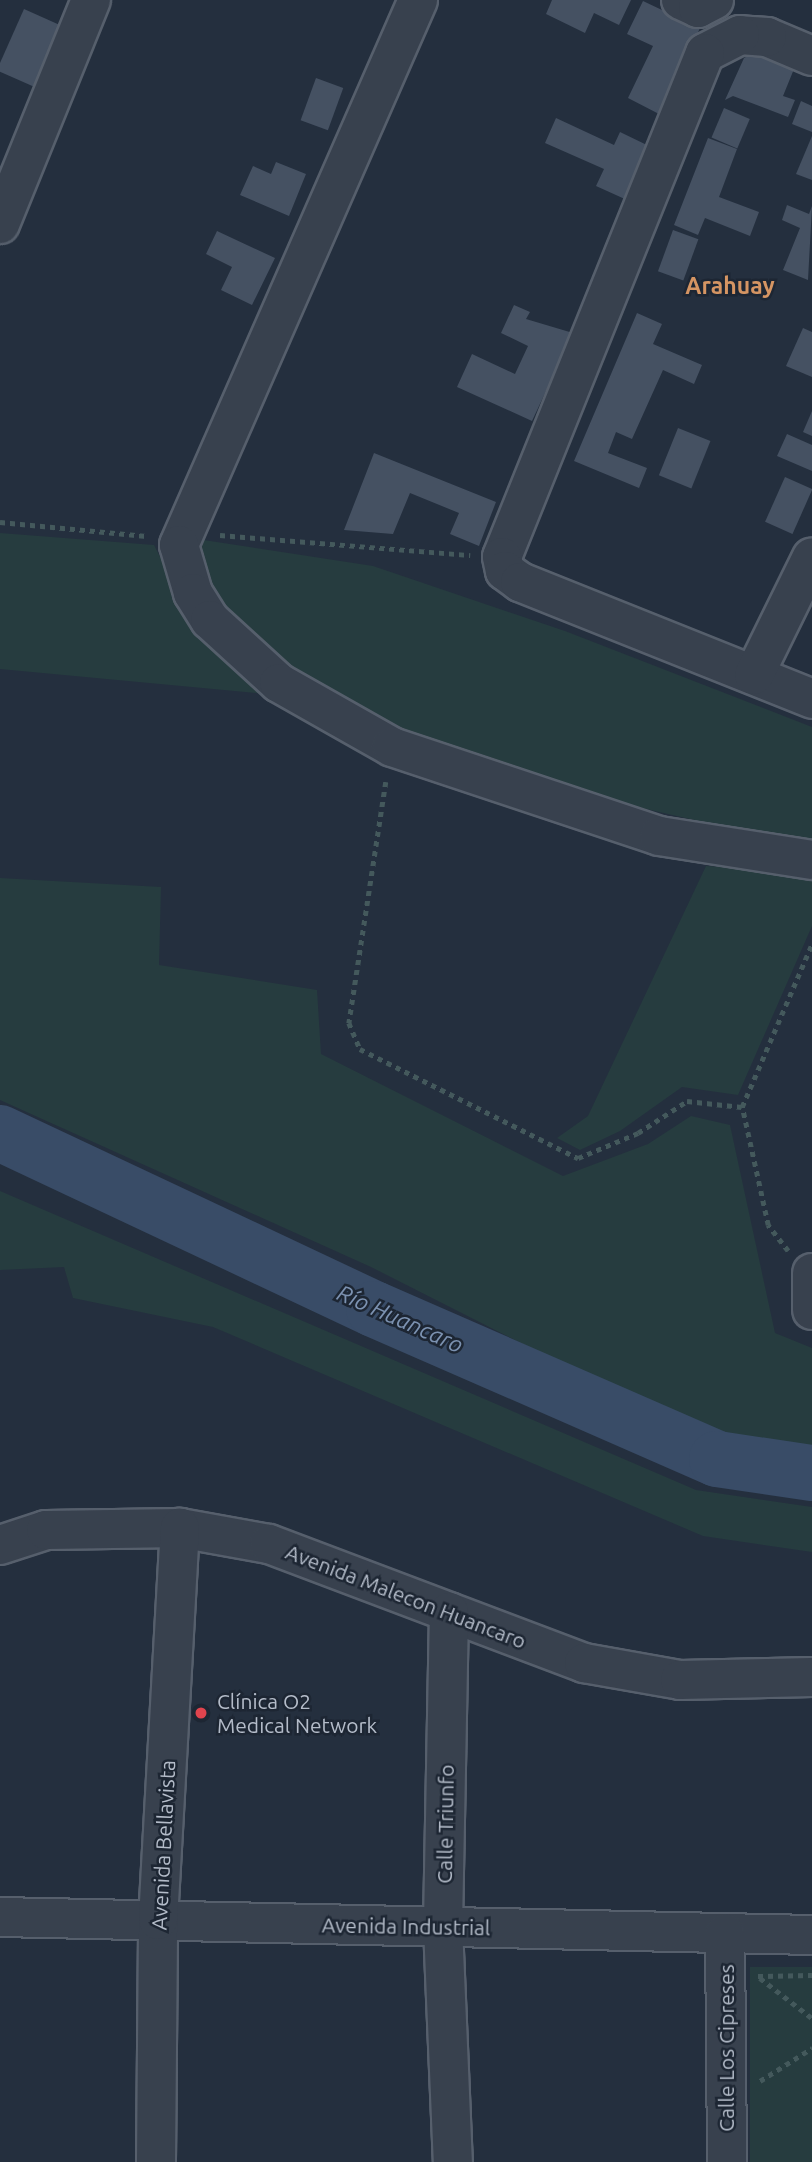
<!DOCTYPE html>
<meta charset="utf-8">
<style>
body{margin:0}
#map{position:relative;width:812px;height:2162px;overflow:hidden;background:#242f3e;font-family:Ubuntu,sans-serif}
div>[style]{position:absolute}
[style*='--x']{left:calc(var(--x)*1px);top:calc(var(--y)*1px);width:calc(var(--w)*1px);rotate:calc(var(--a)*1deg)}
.green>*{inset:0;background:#263c3f;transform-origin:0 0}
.river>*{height:56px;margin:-28px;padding:0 28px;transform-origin:28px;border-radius:28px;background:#394c67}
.building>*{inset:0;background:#455162;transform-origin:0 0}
.path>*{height:4.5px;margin-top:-2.25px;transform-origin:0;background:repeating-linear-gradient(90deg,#44595c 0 5px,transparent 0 10px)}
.roads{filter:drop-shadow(2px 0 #565f6c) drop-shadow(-2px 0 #565f6c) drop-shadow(0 2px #565f6c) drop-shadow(0 -2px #565f6c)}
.minor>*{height:38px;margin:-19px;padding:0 19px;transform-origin:19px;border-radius:19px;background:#38414e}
.dots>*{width:19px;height:19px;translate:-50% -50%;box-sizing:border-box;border:4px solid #1d2633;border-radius:50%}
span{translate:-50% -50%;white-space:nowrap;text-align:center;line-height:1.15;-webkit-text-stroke:5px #1d2633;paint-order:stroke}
.street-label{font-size:21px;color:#b4bcc9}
.poi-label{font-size:21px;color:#b4bcc9}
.left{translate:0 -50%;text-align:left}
.neighbourhood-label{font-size:23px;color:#d59563;font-weight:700}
.water-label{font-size:23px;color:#7c92b1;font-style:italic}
</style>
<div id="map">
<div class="green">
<i style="clip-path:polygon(0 533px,154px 545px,190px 615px,277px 695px,0 669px)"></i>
<i style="clip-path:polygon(184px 537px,373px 566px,565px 631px,812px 727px,812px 847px,620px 803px,395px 739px,242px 637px)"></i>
<i style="clip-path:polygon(706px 866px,812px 872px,812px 926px,738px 1095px,682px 1087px,620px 1131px,580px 1150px,557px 1138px,588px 1116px)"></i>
<i style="clip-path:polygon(0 878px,161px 887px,159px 965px,317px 990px,321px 1054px,563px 1176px,648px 1144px,691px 1116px,730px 1125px,775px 1333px,812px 1348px,812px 1454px,745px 1443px,669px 1418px,371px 1267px,0 1100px)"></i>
<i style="clip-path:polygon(0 1191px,696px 1490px,812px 1507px,812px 1552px,703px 1536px,213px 1327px,73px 1298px,64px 1267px,0 1270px)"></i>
<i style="left:812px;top:1967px;width:195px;height:62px;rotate:90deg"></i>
</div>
<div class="river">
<i style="--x:0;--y:1133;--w:413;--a:25.2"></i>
<i style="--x:374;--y:1309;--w:374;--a:23.6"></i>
<i style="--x:717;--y:1459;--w:96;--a:8.4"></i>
</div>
<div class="building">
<i style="clip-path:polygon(552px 0,631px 0,619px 25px,594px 13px,585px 33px,546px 14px)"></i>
<i style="clip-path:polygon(643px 1px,700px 28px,659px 114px,628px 98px,653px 46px,627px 34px)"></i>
<i style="left:24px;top:9px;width:52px;height:67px;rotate:24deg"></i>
<i style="clip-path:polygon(753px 53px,794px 69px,783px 96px,795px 100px,788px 117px,733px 96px,725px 100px,744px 58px)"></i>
<i style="left:316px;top:78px;width:29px;height:45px;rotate:20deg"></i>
<i style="clip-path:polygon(801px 101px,812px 106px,812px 132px,792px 124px)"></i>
<i style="left:724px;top:108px;width:28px;height:32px;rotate:23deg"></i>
<i style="clip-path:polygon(556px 118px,614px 145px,620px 132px,651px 147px,627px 200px,596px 186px,604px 169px,545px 143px)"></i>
<i style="clip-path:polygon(812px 136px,812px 180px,796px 174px)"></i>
<i style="clip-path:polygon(708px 138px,737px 149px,719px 197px,759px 212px,750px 236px,705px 218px,698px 235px,674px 225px)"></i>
<i style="clip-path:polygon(276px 162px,306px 174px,289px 216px,240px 195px,253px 166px,271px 174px)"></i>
<i style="clip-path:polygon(787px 205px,809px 214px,812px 206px,808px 280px,783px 270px,800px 228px,782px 220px)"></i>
<i style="left:673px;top:230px;width:27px;height:44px;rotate:20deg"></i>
<i style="clip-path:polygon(217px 231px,275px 258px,252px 305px,221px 290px,232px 267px,206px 254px)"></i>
<i style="clip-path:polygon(514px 305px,530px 312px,526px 319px,573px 333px,532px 421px,457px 387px,472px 354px,515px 374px,528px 346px,501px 333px)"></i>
<i style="clip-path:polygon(637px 313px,662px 324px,653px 344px,702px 365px,694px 384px,663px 370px,632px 439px,616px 432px,608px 453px,647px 468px,639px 488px,574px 461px)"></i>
<i style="clip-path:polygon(803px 328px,812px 332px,812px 377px,786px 366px)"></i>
<i style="clip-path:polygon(812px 411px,812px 436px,803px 432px)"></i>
<i style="left:678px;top:428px;width:35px;height:51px;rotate:22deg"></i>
<i style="clip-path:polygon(787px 434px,812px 445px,812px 471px,777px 456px)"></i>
<i style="clip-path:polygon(374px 453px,496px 502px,479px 546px,450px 534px,459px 513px,410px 493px,393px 534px,344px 530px)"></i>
<i style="left:785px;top:477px;width:30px;height:49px;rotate:24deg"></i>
</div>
<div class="path">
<i style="--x:0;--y:522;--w:147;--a:5.5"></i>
<i style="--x:220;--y:535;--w:251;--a:4.6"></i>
<i style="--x:386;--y:782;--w:244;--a:98.7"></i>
<i style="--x:349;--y:1023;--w:28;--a:67"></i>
<i style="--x:360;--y:1049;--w:244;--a:26.6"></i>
<i style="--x:578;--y:1158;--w:65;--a:-22.6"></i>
<i style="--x:638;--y:1133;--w:59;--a:-33.1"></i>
<i style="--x:687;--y:1101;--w:55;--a:6.2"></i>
<i style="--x:788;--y:1251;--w:33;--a:-128"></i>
<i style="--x:768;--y:1225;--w:121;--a:-102.4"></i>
<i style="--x:742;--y:1107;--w:177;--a:-66.8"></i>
<i style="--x:758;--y:1976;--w:54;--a:-1.1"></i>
<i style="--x:760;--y:1978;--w:66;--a:37.6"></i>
<i style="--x:760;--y:2081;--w:62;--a:-32.4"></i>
</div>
<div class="roads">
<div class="minor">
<i style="--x:418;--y:0;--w:595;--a:113.68"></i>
<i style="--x:179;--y:545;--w:50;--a:73.7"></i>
<i style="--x:193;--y:593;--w:32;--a:58"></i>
<i style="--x:210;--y:620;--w:93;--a:42.4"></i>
<i style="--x:279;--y:683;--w:130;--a:29.5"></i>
<i style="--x:392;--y:747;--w:281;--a:18.4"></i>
<i style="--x:659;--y:836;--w:155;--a:8.9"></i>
<i style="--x:681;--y:0;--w:19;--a:25"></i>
<i style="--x:698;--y:8;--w:18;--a:-27"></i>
<i style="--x:812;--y:56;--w:49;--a:-157.1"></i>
<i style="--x:767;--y:37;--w:27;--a:-176"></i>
<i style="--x:740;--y:35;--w:39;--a:153"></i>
<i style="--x:705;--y:53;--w:543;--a:111.94"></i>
<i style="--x:502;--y:557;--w:14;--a:78"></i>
<i style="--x:505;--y:571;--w:19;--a:36"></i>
<i style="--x:520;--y:582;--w:315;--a:21.8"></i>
<i style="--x:0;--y:224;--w:242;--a:-67.9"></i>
<i style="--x:754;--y:675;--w:131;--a:-63.8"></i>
<i style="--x:812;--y:1273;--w:37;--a:90"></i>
<i style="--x:0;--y:1545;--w:48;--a:-18.1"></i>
<i style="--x:46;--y:1530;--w:134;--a:-0.9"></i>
<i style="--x:180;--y:1528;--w:90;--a:10.2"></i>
<i style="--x:269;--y:1544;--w:337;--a:20.7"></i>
<i style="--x:584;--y:1663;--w:97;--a:10"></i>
<i style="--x:680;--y:1680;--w:132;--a:-1.3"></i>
<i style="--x:449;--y:1612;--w:315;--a:91.1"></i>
<i style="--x:443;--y:1927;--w:235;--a:87.6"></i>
<i style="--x:0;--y:1917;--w:812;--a:1.27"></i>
<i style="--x:725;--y:1933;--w:229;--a:89.5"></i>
<i style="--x:156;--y:2162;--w:242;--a:-89.5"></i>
<i style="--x:158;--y:1920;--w:393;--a:-86.8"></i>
</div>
</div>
<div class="dots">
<i style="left:201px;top:1713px;background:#e0444e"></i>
</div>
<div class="street-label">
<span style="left:406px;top:1596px;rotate:21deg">Avenida Malecon Huancaro</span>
<span style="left:445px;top:1824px;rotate:-89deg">Calle Triunfo</span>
<span style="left:163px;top:1845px;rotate:-87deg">Avenida Bellavista</span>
<span style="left:406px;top:1926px;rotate:1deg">Avenida Industrial</span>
<span style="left:726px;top:2048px;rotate:-90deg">Calle Los Cipreses</span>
</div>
<div class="poi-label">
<span class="left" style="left:217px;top:1713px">Clínica O2<br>Medical Network</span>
</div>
<div class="neighbourhood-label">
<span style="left:730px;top:286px">Arahuay</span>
</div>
<div class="water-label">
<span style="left:400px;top:1319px;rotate:24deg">Río Huancaro</span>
</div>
</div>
